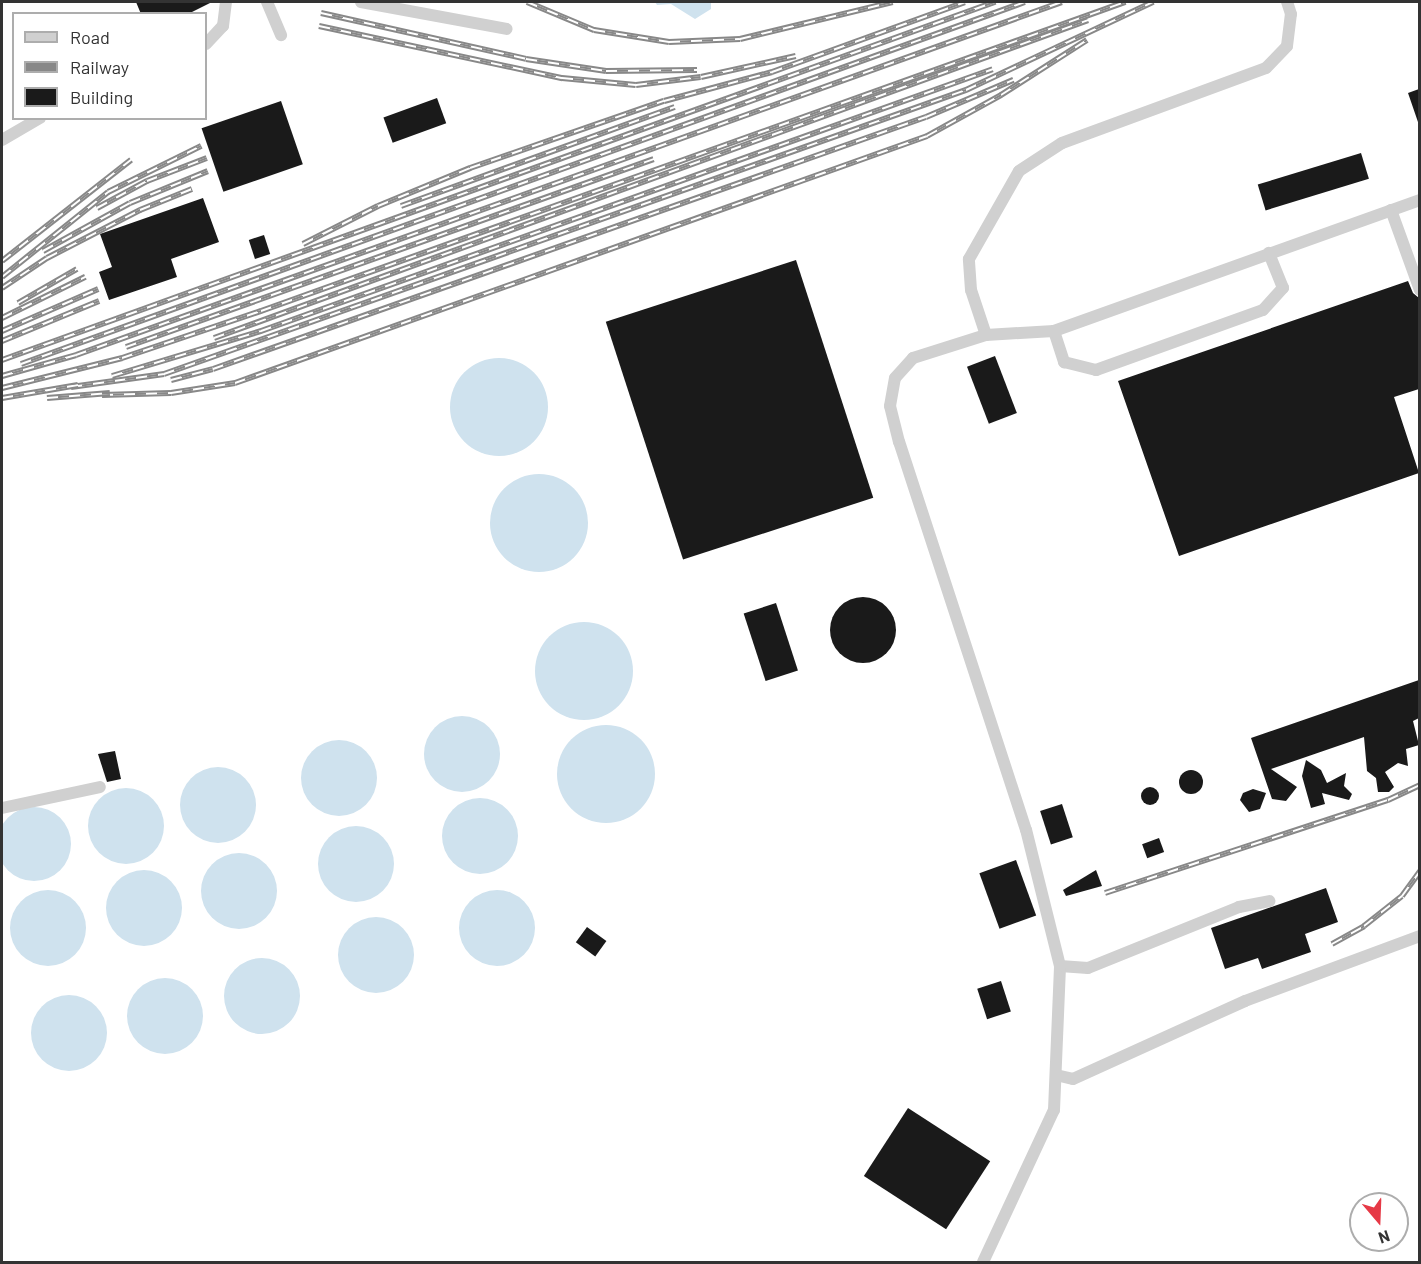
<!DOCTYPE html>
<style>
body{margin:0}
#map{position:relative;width:1421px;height:1264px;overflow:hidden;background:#fff;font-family:Barlow,sans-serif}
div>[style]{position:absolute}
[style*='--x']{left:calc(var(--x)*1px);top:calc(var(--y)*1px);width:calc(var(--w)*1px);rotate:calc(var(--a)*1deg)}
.water>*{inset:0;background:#cfe2ee}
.round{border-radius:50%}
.building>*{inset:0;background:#1a1a1a;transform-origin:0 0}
.minor>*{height:12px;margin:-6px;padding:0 6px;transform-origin:6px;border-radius:6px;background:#d0d0d0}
.rail>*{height:6px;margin-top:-3px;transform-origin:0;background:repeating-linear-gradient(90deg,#fff 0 11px,#888 0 22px);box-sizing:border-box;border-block:2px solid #888}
span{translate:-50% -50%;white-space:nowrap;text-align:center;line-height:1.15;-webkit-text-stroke:6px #fff;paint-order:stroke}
.frame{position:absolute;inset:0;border:3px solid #333;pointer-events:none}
.legend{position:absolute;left:12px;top:12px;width:195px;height:108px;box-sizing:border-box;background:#fff;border:2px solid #adadad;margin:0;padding:8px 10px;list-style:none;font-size:18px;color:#333}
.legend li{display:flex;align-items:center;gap:12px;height:30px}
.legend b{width:30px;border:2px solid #adadad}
.north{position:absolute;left:1349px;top:1192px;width:60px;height:60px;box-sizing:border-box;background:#fff;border:2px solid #adadad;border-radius:50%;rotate:161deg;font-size:16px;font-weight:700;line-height:24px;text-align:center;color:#333}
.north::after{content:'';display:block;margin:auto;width:21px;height:27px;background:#e63946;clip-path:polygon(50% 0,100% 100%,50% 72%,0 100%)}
</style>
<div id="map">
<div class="water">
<i style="clip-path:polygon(655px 2px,711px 2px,711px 9px,695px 19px,671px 4px,657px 5px)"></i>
<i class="round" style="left:450px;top:358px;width:98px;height:98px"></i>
<i class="round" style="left:490px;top:474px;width:98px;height:98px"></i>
<i class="round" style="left:535px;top:622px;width:98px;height:98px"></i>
<i class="round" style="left:424px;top:716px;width:76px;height:76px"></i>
<i class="round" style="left:557px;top:725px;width:98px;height:98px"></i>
<i class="round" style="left:301px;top:740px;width:76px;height:76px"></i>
<i class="round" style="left:180px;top:767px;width:76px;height:76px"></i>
<i class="round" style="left:88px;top:788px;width:76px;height:76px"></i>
<i class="round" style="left:442px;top:798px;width:76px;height:76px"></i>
<i class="round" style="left:-3px;top:807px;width:74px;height:74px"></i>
<i class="round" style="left:318px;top:826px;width:76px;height:76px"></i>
<i class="round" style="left:201px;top:853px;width:76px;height:76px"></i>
<i class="round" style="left:106px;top:870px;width:76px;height:76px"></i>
<i class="round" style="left:10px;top:890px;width:76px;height:76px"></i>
<i class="round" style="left:459px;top:890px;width:76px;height:76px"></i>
<i class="round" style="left:338px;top:917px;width:76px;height:76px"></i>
<i class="round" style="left:224px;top:958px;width:76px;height:76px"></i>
<i class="round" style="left:127px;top:978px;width:76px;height:76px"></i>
<i class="round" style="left:31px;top:995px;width:76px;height:76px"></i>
</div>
<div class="building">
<i style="clip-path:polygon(136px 2px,212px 2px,188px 14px,141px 14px)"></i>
<i style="clip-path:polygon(1419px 89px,1419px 121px,1418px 122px,1408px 93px)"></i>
<i style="left:437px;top:98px;width:27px;height:57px;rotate:70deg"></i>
<i style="left:281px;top:101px;width:67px;height:84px;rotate:71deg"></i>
<i style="left:1361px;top:153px;width:27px;height:108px;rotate:73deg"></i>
<i style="clip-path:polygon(203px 198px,219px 242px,171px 259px,177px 277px,109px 300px,99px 272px,112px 267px,100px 234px)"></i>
<i style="left:264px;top:235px;width:20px;height:16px;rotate:72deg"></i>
<i style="left:796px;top:260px;width:250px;height:200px;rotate:72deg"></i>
<i style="clip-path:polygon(1408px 281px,1413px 293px,1419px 298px,1419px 389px,1394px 397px,1419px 473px,1179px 556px,1118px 381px)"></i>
<i style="left:995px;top:356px;width:61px;height:30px;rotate:69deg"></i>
<i class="round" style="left:830px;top:597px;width:66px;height:66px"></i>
<i style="left:776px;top:603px;width:71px;height:34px;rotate:72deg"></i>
<i style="clip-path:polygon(1419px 680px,1419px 718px,1413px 721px,1419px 745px,1406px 749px,1408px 766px,1398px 763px,1385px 772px,1394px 787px,1389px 792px,1378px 792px,1376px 778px,1367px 771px,1364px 737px,1271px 769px,1297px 787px,1286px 801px,1272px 799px,1251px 738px)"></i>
<i style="clip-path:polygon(115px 751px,121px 779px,107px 782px,98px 754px)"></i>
<i style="clip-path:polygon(1306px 760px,1321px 770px,1327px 783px,1346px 773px,1344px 786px,1352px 794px,1349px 800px,1322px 793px,1325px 804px,1311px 808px,1302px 776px)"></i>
<i class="round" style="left:1179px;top:770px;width:24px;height:24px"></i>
<i class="round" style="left:1141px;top:787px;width:18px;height:18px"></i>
<i style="clip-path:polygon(1253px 789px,1266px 793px,1260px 809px,1249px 812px,1240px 800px,1243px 793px)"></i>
<i style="left:1062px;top:804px;width:35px;height:23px;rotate:72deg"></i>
<i style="left:1159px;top:838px;width:15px;height:18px;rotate:70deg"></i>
<i style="left:1016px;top:860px;width:59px;height:39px;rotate:70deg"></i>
<i style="clip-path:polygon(1096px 870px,1102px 886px,1066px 896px,1063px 890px)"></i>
<i style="clip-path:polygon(1326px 888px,1338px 922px,1305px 934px,1311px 952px,1262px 969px,1258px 958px,1225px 969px,1211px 928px)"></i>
<i style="left:587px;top:927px;width:24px;height:19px;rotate:36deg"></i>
<i style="left:1001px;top:981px;width:32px;height:25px;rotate:72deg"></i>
<i style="left:908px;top:1108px;width:98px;height:81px;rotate:33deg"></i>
</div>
<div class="minor">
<i style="--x:267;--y:2;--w:36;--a:67"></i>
<i style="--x:361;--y:2;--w:148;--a:10.5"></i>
<i style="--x:206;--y:44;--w:25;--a:-47"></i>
<i style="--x:223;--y:26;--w:24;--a:-83"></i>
<i style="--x:2;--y:140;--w:44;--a:-30.1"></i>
<i style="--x:1391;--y:210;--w:85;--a:70.1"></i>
<i style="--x:1054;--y:331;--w:33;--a:72"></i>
<i style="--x:1064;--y:362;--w:33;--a:14"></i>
<i style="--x:1096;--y:370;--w:177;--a:-19.8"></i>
<i style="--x:1263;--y:310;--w:30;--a:-48"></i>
<i style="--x:1283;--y:288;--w:38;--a:-112"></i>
<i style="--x:986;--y:335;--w:47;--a:-108.4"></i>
<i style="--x:971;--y:290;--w:31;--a:-94"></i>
<i style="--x:969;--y:259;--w:101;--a:-60.4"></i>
<i style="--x:1019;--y:171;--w:51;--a:-33.1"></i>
<i style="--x:1062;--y:143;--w:217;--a:-20.2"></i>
<i style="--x:1266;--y:68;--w:30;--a:-46"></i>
<i style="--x:1287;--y:46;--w:32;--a:-83"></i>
<i style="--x:1291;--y:14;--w:13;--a:-108"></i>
<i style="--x:2;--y:808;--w:100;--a:-12.1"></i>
<i style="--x:1060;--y:966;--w:28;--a:4"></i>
<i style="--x:1088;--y:968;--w:163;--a:-22"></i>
<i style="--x:1239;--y:907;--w:31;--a:-11"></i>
<i style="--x:1056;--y:1075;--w:17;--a:13"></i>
<i style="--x:1073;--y:1079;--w:189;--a:-24.4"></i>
<i style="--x:1245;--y:1001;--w:187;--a:-20.4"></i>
<i style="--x:983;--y:1262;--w:168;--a:-65"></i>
<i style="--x:1054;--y:1110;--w:144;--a:-87.6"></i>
<i style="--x:1060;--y:966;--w:140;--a:-104"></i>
<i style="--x:1026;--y:830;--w:408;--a:-108.1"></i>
<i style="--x:899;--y:442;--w:37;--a:-104"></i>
<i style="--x:890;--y:406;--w:28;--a:-80"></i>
<i style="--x:895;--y:378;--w:27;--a:-48"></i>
<i style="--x:913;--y:358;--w:77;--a:-17.5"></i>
<i style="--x:986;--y:335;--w:68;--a:-3.4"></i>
<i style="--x:1054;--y:331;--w:389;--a:-19.7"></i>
</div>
<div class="rail">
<i style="--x:527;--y:2;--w:73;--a:22.7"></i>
<i style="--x:594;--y:30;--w:76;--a:9.1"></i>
<i style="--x:669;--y:42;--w:71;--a:-2.4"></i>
<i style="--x:740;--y:39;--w:157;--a:-13.6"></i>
<i style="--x:321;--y:13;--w:210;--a:12.6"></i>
<i style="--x:526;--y:59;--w:81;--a:8.5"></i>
<i style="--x:606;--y:71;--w:91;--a:-0.6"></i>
<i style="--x:319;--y:26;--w:249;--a:12.1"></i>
<i style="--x:562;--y:78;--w:74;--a:5.4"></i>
<i style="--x:636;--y:85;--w:65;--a:-7"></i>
<i style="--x:701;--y:77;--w:97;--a:-12.5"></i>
<i style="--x:401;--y:206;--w:291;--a:-19.9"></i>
<i style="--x:97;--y:208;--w:57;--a:-28.4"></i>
<i style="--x:147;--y:181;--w:64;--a:-21"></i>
<i style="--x:303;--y:244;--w:84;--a:-26.9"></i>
<i style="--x:378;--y:206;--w:100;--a:-22.4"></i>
<i style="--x:470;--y:168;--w:205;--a:-19.1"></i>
<i style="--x:664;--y:101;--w:112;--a:-15"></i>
<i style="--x:772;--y:72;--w:205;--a:-19.9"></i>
<i style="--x:43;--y:251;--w:99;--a:-28.9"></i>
<i style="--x:130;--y:203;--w:84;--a:-22.3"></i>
<i style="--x:2;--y:261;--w:164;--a:-38.1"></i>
<i style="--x:2;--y:277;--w:136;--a:-38.7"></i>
<i style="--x:108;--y:192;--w:104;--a:-26.3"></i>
<i style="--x:2;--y:288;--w:54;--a:-33.7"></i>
<i style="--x:47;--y:258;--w:105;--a:-27.3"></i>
<i style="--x:140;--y:210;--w:56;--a:-22"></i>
<i style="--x:18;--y:303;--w:68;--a:-30"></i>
<i style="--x:2;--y:318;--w:93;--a:-26.3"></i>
<i style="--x:2;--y:331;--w:105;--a:-23.6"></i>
<i style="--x:214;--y:338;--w:930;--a:-19.99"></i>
<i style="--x:2;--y:341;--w:105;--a:-22.4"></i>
<i style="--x:126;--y:347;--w:560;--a:-19.6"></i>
<i style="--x:2;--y:360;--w:1056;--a:-19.83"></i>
<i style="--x:21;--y:364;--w:1067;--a:-19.83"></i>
<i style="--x:2;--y:376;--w:77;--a:-15.8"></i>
<i style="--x:76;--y:355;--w:1047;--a:-19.7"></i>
<i style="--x:112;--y:376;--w:156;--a:-16.8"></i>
<i style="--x:261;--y:331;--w:777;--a:-19.69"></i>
<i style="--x:171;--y:380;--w:43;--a:-14.7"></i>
<i style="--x:213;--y:369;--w:756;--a:-19.47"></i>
<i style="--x:926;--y:117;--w:95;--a:-23"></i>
<i style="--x:71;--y:387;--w:94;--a:-8"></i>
<i style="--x:164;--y:374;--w:851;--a:-19.5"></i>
<i style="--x:966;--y:90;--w:207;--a:-25.2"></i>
<i style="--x:2;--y:388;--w:124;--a:-14"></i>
<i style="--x:122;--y:358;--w:147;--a:-18.7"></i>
<i style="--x:261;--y:311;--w:918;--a:-19.68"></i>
<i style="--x:102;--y:395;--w:69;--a:-1.7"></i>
<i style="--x:171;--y:393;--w:65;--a:-8.9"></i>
<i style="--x:235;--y:383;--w:735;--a:-19.64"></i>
<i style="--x:927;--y:136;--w:85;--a:-29"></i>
<i style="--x:1001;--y:95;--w:102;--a:-32.6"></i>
<i style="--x:2;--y:398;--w:77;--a:-9.7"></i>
<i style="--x:47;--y:398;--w:63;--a:-4.5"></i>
<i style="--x:1105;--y:893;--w:298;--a:-18.2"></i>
<i style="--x:1388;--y:800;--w:35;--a:-25"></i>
<i style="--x:1332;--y:944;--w:37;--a:-29"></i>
<i style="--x:1364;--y:926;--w:48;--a:-38.3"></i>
<i style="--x:1402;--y:896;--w:31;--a:-54"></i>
</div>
<div class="frame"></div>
<ul class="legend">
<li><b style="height:8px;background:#d0d0d0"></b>Road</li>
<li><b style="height:8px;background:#888"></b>Railway</li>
<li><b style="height:16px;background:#1a1a1a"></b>Building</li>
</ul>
<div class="north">N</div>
</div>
